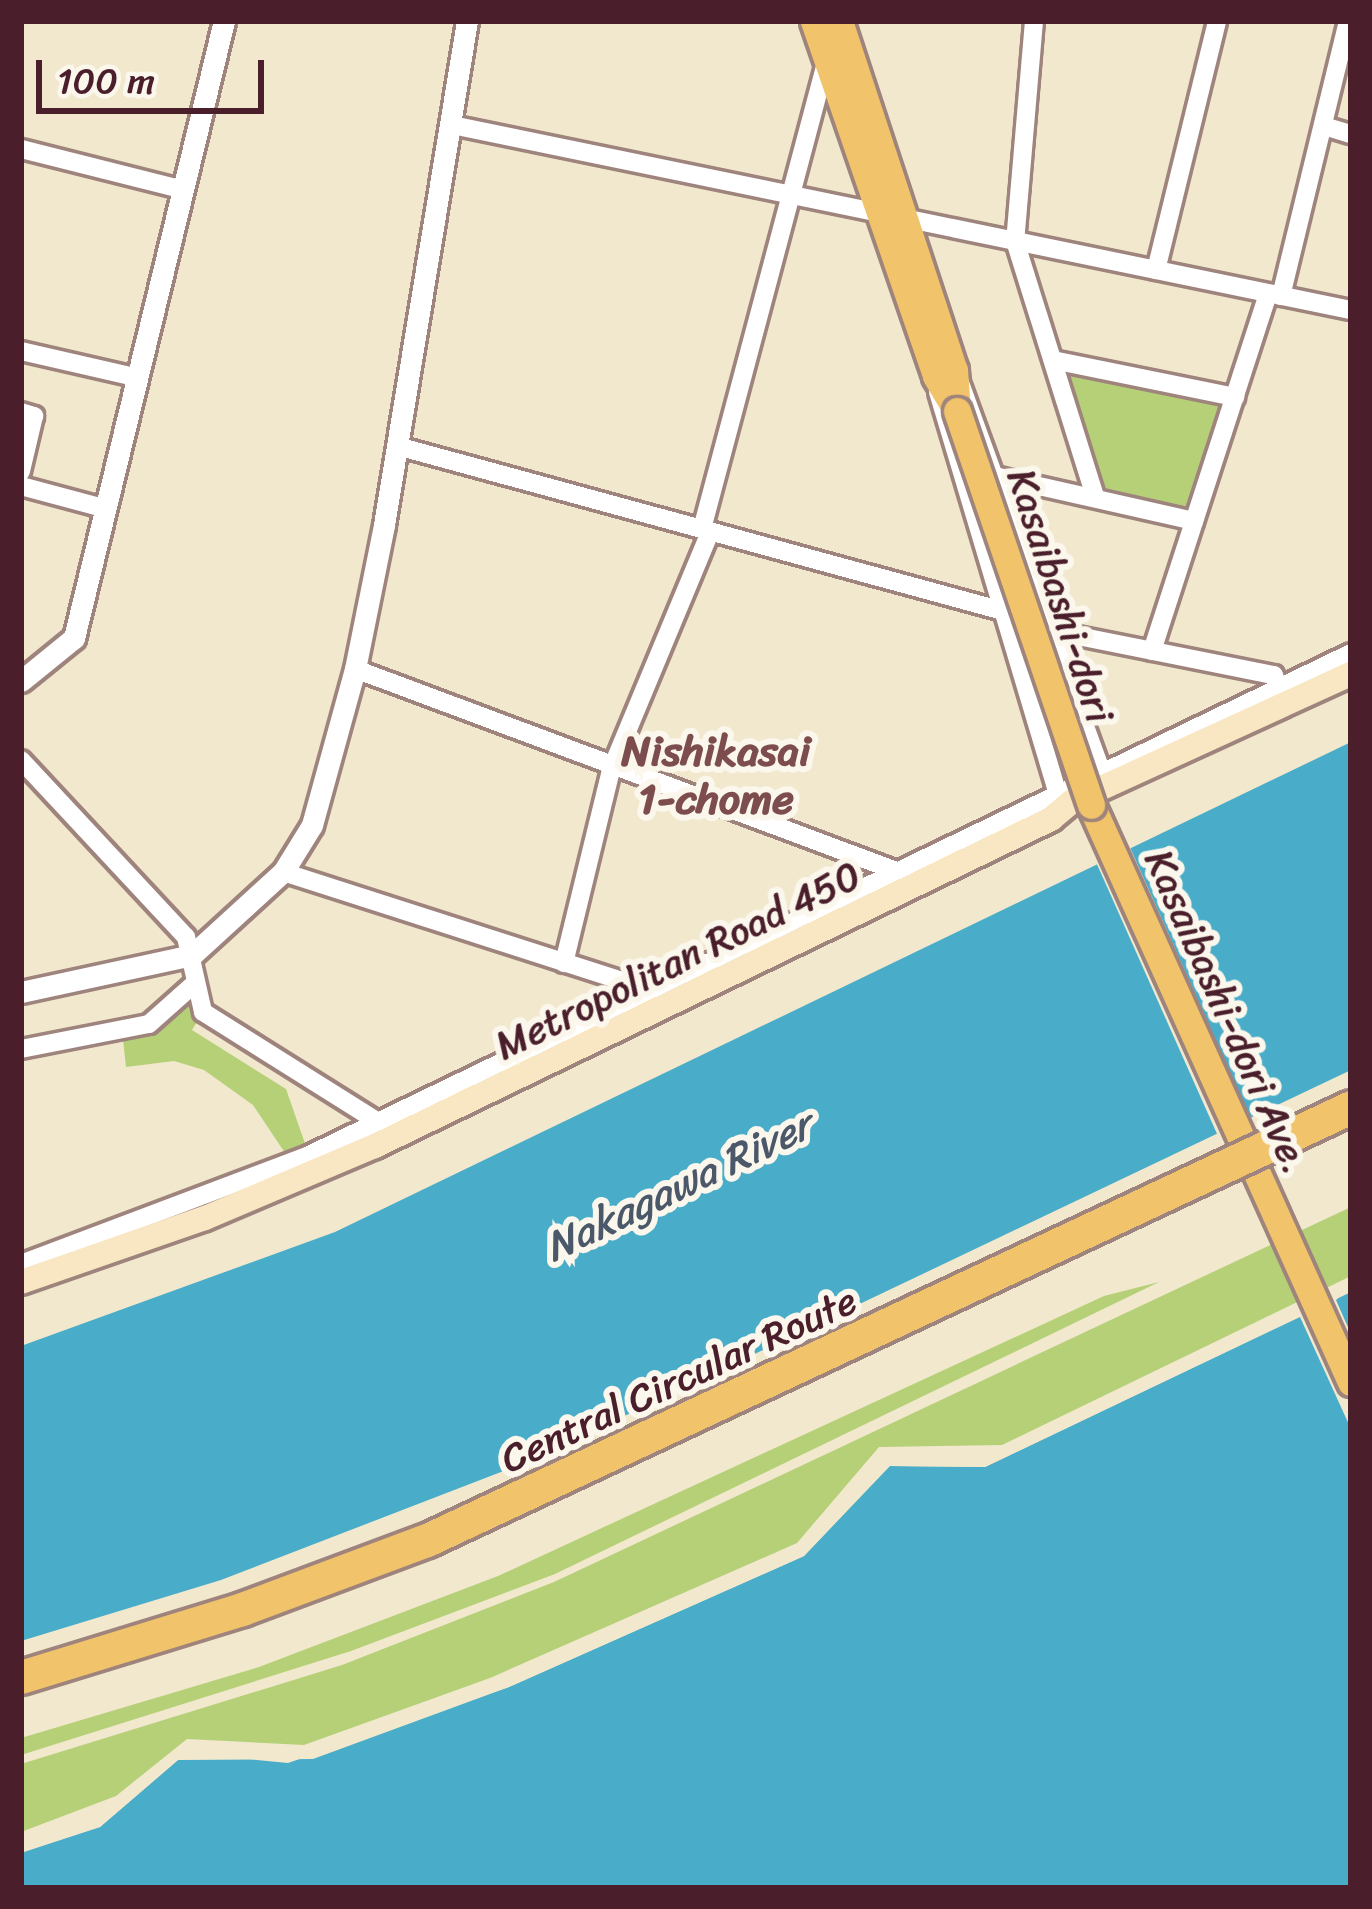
<!DOCTYPE html>
<style>
body{margin:0}
#map{position:relative;width:1372px;height:1909px;overflow:hidden;background:#f1e8ce;font-family:Sriracha,sans-serif}
div>[style]{position:absolute}
[style*='--x']{left:calc(var(--x)*1px);top:calc(var(--y)*1px);width:calc(var(--w)*1px);rotate:calc(var(--a)*1deg)}
.green>*{inset:0;background:#b5d076}
.water>*{inset:0;background:#49adc9}
.pier>*{inset:0;background:#f1e8ce;transform-origin:0 0}
.roads{filter:drop-shadow(3px 0 #9e847c) drop-shadow(-3px 0 #9e847c) drop-shadow(0 3px #9e847c) drop-shadow(0 -3px #9e847c)}
.minor>*{height:18px;margin:-9px;padding:0 9px;transform-origin:9px;border-radius:9px;background:#fff}
.tertiary>*{height:21px;margin:-10.5px;padding:0 10.5px;transform-origin:10.5px;border-radius:10.5px;background:#fff}
.secondary>*{height:24px;margin:-12px;padding:0 12px;transform-origin:12px;border-radius:12px;background:#f9e7c3}
.primary>*{height:27px;margin:-13.5px;padding:0 13.5px;transform-origin:13.5px;border-radius:13.5px;background:#f1c36a}
.bridges{filter:drop-shadow(3px 0 #9e847c) drop-shadow(-3px 0 #9e847c) drop-shadow(0 3px #9e847c) drop-shadow(0 -3px #9e847c)}
.primary-bridge>*{height:27px;margin:-13.5px;padding:0 13.5px;transform-origin:13.5px;border-radius:13.5px;background:#f1c36a}
.motorway-bridge>*{height:33px;margin:-16.5px;padding:0 16.5px;transform-origin:16.5px;border-radius:16.5px;background:#f1c36a}
span{translate:-50% -50%;white-space:nowrap;text-align:center;line-height:1.15;-webkit-text-stroke:12px #fbf7ec;paint-order:stroke}
.street-label{font-size:39px;color:#4a1f2b}
.neighbourhood-label{font-size:42px;color:#7d4d4e;font-weight:700}
.water-label{font-size:42px;color:#4a586a;font-style:italic}
.frame{position:absolute;inset:0;border:24px solid #4a1f2b;pointer-events:none}
.scale{position:absolute;left:36px;top:60px;width:228px;height:54px;box-sizing:border-box;border:6px solid #4a1f2b;border-top:0;padding-left:15px;font-size:36px;line-height:42px;white-space:nowrap;color:#4a1f2b;-webkit-text-stroke:9px #fbf7ec;paint-order:stroke}
</style>
<div id="map">
<div class="green">
<i style="clip-path:polygon(1074px 370px,1217px 398px,1222px 407px,1188px 510px,1107px 494px,1066px 374px)"></i>
<i style="clip-path:polygon(193px 985px,203px 1012px,192px 1030px,286px 1089px,309px 1155px,291px 1162px,253px 1105px,204px 1070px,174px 1061px,126px 1067px,122px 1030px,149px 1024px)"></i>
<i style="clip-path:polygon(1351px 1207px,1351px 1276px,1002px 1445px,879px 1447px,797px 1543px,490px 1678px,304px 1745px,187px 1739px,116px 1796px,21px 1832px,21px 1764px,342px 1665px,554px 1582px)"></i>
<i style="clip-path:polygon(1159px 1282px,555px 1574px,351px 1651px,21px 1755px,21px 1738px,259px 1667px,498px 1576px,1104px 1296px)"></i>
</div>
<div class="water">
<i style="clip-path:polygon(1351px 742px,1351px 1070px,532px 1460px,221px 1580px,21px 1641px,21px 1346px,335px 1232px)"></i>
<i style="clip-path:polygon(1351px 1292px,1351px 1888px,21px 1888px,21px 1853px,100px 1827px,178px 1760px,197px 1754px,288px 1763px,509px 1687px,804px 1556px,890px 1466px,985px 1467px)"></i>
</div>
<div class="pier">
<i style="left:1128px;top:843px;width:307px;height:37px;rotate:66deg"></i>
<i style="clip-path:polygon(1351px 1286px,1336px 1300px,1351px 1334px,1351px 1429px,1300px 1317px,985px 1467px,889px 1466px,804px 1556px,509px 1687px,313px 1759px,178px 1760px,100px 1827px,21px 1852px,97px 1821px,176px 1754px,312px 1753px,617px 1634px,801px 1551px,887px 1460px,984px 1461px)"></i>
</div>
<div class="roads">
<div class="minor">
<i style="--x:1034;--y:21;--w:221;--a:94.9"></i>
<i style="--x:1015;--y:241;--w:268;--a:72.6"></i>
<i style="--x:452;--y:125;--w:918;--a:11.63"></i>
<i style="--x:1324;--y:126;--w:28;--a:17"></i>
<i style="--x:21;--y:149;--w:168;--a:14.1"></i>
<i style="--x:1156;--y:270;--w:256;--a:-76.2"></i>
<i style="--x:1281;--y:296;--w:283;--a:-76.3"></i>
<i style="--x:21;--y:351;--w:121;--a:12.9"></i>
<i style="--x:1053;--y:360;--w:186;--a:11.5"></i>
<i style="--x:959;--y:380;--w:417;--a:70"></i>
<i style="--x:938;--y:392;--w:420;--a:73.4"></i>
<i style="--x:21;--y:412;--w:14;--a:17"></i>
<i style="--x:34;--y:416;--w:57;--a:103.3"></i>
<i style="--x:397;--y:446;--w:628;--a:15.23"></i>
<i style="--x:999;--y:477;--w:200;--a:12.7"></i>
<i style="--x:21;--y:486;--w:89;--a:15"></i>
<i style="--x:702;--y:529;--w:485;--a:-75.1"></i>
<i style="--x:1053;--y:631;--w:225;--a:11.3"></i>
<i style="--x:1274;--y:675;--w:19;--a:72"></i>
<i style="--x:1152;--y:651;--w:375;--a:-72"></i>
<i style="--x:355;--y:669;--w:581;--a:20.46"></i>
<i style="--x:21;--y:760;--w:242;--a:47"></i>
<i style="--x:186;--y:937;--w:77;--a:77.2"></i>
<i style="--x:203;--y:1012;--w:215;--a:32.1"></i>
<i style="--x:283;--y:872;--w:386;--a:17.8"></i>
<i style="--x:564;--y:963;--w:199;--a:-76.3"></i>
<i style="--x:611;--y:770;--w:258;--a:-67.4"></i>
<i style="--x:21;--y:1049;--w:130;--a:-11.1"></i>
<i style="--x:149;--y:1024;--w:59;--a:-41.6"></i>
<i style="--x:21;--y:1264;--w:308;--a:-20.7"></i>
<i style="--x:309;--y:1155;--w:1157;--a:-25.72"></i>
</div>
<div class="tertiary">
<i style="--x:21;--y:681;--w:68;--a:-39.1"></i>
<i style="--x:74;--y:638;--w:635;--a:-76.34"></i>
<i style="--x:21;--y:992;--w:175;--a:-12.2"></i>
<i style="--x:192;--y:955;--w:123;--a:-42.4"></i>
<i style="--x:283;--y:872;--w:55;--a:-58.3"></i>
<i style="--x:312;--y:825;--w:162;--a:-74.6"></i>
<i style="--x:355;--y:669;--w:147;--a:-78.6"></i>
<i style="--x:384;--y:525;--w:511;--a:-80.65"></i>
</div>
<div class="secondary">
<i style="--x:21;--y:1282;--w:195;--a:-19.2"></i>
<i style="--x:205;--y:1218;--w:185;--a:-23"></i>
<i style="--x:375;--y:1146;--w:751;--a:-25.81"></i>
<i style="--x:1051;--y:819;--w:26;--a:-40"></i>
<i style="--x:1071;--y:802;--w:308;--a:-24.6"></i>
</div>
<div class="primary">
<i style="--x:814;--y:21;--w:375;--a:71"></i>
<i style="--x:936;--y:376;--w:41;--a:59"></i>
<i style="--x:839;--y:21;--w:367;--a:71.8"></i>
<i style="--x:954;--y:370;--w:30;--a:86"></i>
<i style="--x:1091;--y:805;--w:633;--a:65.74"></i>
</div>
</div>
<div class="bridges">
<div class="primary-bridge">
<i style="--x:957;--y:411;--w:416;--a:71.2"></i>
</div>
<div class="motorway-bridge">
<i style="--x:21;--y:1677;--w:231;--a:-17.1"></i>
<i style="--x:242;--y:1609;--w:197;--a:-20.5"></i>
<i style="--x:427;--y:1540;--w:1020;--a:-25.11"></i>
</div>
</div>
<div class="street-label">
<span style="left:1060px;top:596px;rotate:72deg">Kasaibashi-dori</span>
<span style="left:678px;top:961px;rotate:-26deg">Metropolitan Road 450</span>
<span style="left:1227px;top:1012px;rotate:66deg">Kasaibashi-dori Ave.</span>
<span style="left:679px;top:1380px;rotate:-25deg">Central Circular Route</span>
</div>
<div class="neighbourhood-label">
<span style="left:716px;top:775px">Nishikasai<br>1-chome</span>
</div>
<div class="water-label">
<span style="left:678px;top:1186px;rotate:-26deg">Nakagawa River</span>
</div>
<div class="frame"></div>
<div class="scale">100 m</div>
</div>
